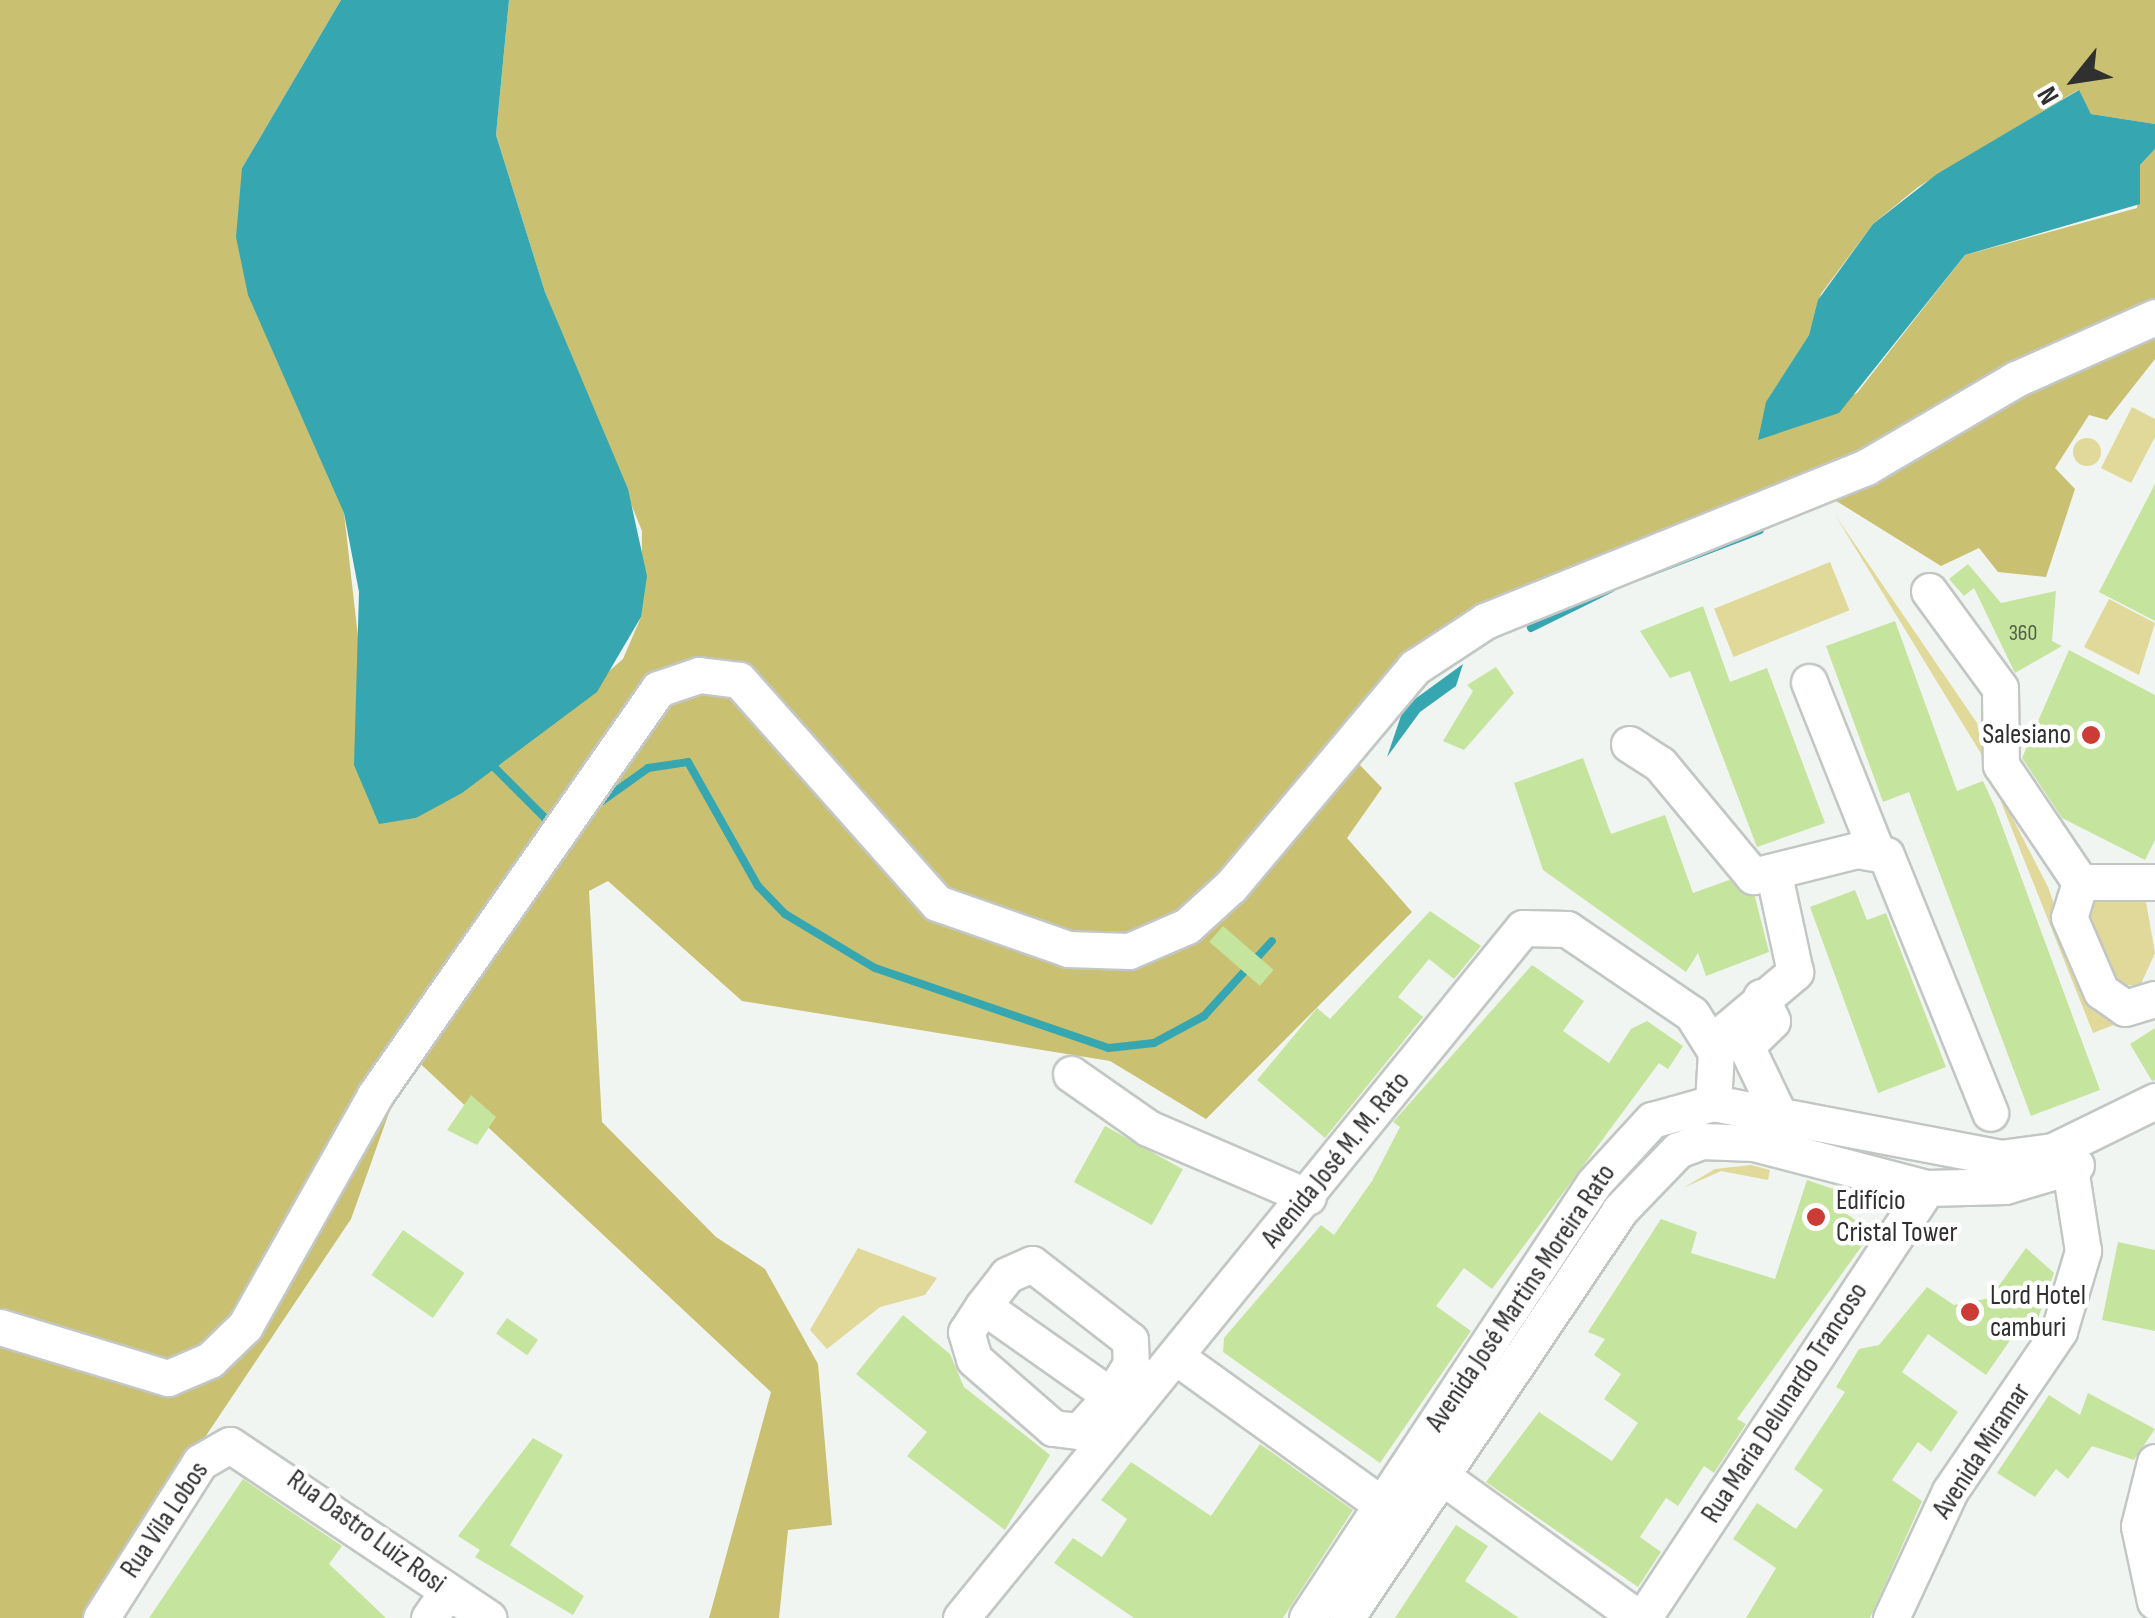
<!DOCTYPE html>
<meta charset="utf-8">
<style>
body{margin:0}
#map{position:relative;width:2155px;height:1618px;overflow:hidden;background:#f1f5f2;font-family:"Sofia Sans Condensed",sans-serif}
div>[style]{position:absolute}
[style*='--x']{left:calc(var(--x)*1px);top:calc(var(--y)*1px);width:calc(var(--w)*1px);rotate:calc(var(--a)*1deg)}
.green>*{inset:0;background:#e0d999;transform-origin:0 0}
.round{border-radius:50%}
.forest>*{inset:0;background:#c9c072}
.water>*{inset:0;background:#36a7b0}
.stream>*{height:8px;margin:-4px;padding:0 4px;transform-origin:4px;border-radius:4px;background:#36a7b0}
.building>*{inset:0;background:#c5e49d;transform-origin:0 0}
.roads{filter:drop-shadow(2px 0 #c3c7c4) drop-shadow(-2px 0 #c3c7c4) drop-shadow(0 2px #c3c7c4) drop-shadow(0 -2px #c3c7c4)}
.minor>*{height:35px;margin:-17.5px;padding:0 17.5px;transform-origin:17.5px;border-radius:17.5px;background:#fff}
.dots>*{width:28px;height:28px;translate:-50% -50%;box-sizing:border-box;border:5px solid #fff;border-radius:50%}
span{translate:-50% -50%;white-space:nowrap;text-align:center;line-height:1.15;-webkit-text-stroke:9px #fff;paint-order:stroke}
.number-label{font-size:22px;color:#545d4a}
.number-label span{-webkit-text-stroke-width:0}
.poi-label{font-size:28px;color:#2f302f}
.right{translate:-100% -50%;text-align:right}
.left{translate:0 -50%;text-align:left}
.street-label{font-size:28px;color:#2f302f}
.north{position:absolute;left:2025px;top:30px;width:100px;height:100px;-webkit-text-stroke:8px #fff;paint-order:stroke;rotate:240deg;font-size:28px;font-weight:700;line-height:40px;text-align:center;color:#2f302f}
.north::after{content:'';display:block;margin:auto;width:35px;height:45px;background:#2f302f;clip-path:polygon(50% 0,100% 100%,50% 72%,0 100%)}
</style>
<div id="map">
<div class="green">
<i style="clip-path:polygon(2132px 407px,2155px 419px,2155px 437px,2131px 483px,2101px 468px)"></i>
<i class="round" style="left:2073px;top:438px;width:28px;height:28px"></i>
<i style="clip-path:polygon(1835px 515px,1977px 723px,1983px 757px)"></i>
<i style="left:1830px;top:562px;width:52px;height:125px;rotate:68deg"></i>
<i style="clip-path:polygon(2109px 599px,2155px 623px,2139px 675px,2084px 647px)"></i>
<i style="clip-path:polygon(1990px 774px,2048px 887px,2089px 1002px,2132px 1018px,2093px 1033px)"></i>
<i style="clip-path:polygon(2143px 885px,2155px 953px,2140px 986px,2102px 983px,2077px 903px)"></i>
<i style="clip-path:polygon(1751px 1165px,1770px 1170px,1768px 1180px,1721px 1171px,1683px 1188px,1715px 1169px)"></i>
<i style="clip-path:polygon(858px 1248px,937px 1278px,925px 1295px,880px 1307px,827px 1349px,810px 1330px)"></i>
</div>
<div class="forest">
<i style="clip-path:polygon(0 0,341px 0,242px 168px,344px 513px,379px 823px,416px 818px,505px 761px,623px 659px,641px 617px,642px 531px,545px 292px,496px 135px,509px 0,2155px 0,2155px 124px,2091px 114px,2078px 90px,1918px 187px,1873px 224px,1821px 294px,1809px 335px,1769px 398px,1760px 439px,1857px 393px,1965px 255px,2137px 208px,2140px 165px,2155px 149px,2155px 359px,2107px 420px,2089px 415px,2055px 468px,2075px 489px,2046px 577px,1998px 572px,1979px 548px,1941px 566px,1796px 476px,1505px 595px,1334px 738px,1382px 788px,1347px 838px,1412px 912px,1206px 1119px,1110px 1061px,742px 1001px,608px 881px,589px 891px,602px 1122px,716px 1237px,765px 1269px,818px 1364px,832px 1525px,788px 1530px,779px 1618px,709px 1618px,771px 1392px,410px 1054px,351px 1219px,84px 1618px,0 1618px)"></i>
</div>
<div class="water">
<i style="clip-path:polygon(341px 0,509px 0,496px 135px,545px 292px,628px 489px,647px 576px,641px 617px,597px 692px,462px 793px,416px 818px,379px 824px,354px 765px,359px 592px,344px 513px,248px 295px,236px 237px,242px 168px)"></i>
<i style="clip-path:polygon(2079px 90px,2091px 114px,2155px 124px,2155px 149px,2140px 165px,2140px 204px,1965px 255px,1839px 413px,1758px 440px,1766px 402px,1809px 335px,1818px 300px,1873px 224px,1937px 174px)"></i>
<i style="clip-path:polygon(1463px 664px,1456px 686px,1420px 712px,1387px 757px,1404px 707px)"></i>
</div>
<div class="stream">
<i style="--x:1643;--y:575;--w:125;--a:-21"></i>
<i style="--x:1531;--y:628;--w:90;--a:-26.3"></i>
<i style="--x:487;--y:760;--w:89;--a:45"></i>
<i style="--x:595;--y:806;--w:65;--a:-35.6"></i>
<i style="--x:648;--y:768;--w:40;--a:-8.5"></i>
<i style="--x:688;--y:762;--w:142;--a:60.6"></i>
<i style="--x:758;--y:886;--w:39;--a:46"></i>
<i style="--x:785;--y:914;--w:105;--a:31"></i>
<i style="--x:875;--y:968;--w:247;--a:18.9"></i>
<i style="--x:1109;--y:1048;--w:45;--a:-6.3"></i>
<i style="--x:1154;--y:1043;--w:57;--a:-28.4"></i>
<i style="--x:1204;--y:1016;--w:101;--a:-47.8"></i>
</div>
<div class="building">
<i style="clip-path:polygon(2155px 484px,2155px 621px,2099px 592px)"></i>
<i style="clip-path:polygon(1968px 564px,2001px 603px,2056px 591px,2052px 641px,2062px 646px,2015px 673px,1974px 588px,1964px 596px,1949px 579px)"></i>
<i style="clip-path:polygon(1703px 606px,1730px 682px,1767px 668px,1825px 823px,1757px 847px,1690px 671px,1670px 678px,1640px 631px)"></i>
<i style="clip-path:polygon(1895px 621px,1957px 791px,1983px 781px,1995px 807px,2100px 1090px,2031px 1116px,1909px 792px,1883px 802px,1826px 646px)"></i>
<i style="clip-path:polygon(2069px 650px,2155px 695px,2155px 840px,2145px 860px,2062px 818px,2022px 758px)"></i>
<i style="clip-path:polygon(1496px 667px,1514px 693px,1464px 750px,1443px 741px,1473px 691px,1467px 685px)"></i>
<i style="clip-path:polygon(1583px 758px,1611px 834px,1665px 815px,1693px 893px,1729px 880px,1755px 897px,1769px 952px,1706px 976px,1698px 953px,1686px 972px,1543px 870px,1514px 783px)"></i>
<i style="clip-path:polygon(1855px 890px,1867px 920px,1886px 913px,1946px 1067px,1878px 1093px,1810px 907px)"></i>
<i style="clip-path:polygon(1430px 911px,1481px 946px,1454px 979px,1429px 959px,1398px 997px,1423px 1017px,1325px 1138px,1257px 1080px,1317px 1008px,1330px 1019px)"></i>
<i style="left:1223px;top:926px;width:67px;height:21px;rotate:41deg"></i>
<i style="clip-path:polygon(1532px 965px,1584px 1001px,1563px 1031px,1609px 1063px,1631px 1029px,1647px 1021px,1683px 1046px,1668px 1069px,1659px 1063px,1492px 1289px,1464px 1268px,1436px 1306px,1471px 1331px,1380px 1463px,1223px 1352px,1224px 1338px,1321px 1225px,1334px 1235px,1372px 1181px,1400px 1127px,1393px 1122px)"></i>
<i style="clip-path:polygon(2155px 1028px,2155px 1080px,2152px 1081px,2130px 1044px)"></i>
<i style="clip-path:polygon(471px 1095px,496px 1117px,477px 1145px,447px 1130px)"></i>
<i style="left:1105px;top:1126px;width:89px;height:64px;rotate:29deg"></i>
<i style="clip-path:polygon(1807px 1180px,1845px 1193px,1840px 1209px,1872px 1232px,1737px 1419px,1746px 1424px,1714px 1473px,1704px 1466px,1678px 1506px,1666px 1498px,1640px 1537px,1661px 1552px,1638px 1587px,1486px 1482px,1539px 1412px,1612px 1461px,1638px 1423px,1604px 1399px,1621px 1374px,1594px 1355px,1605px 1339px,1588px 1332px,1661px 1219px,1697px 1232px,1691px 1253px,1775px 1279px)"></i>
<i style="left:403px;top:1230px;width:75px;height:55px;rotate:35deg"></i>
<i style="clip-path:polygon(2118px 1242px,2155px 1250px,2155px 1331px,2102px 1320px)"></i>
<i style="clip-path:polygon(2026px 1248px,2054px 1273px,2034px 1330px,2022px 1323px,1986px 1375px,1928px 1334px,1902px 1372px,1958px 1412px,1931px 1452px,1918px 1442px,1892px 1480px,1922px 1501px,1870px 1618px,1746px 1618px,1776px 1568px,1733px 1539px,1757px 1503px,1796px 1529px,1823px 1490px,1794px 1469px,1845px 1392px,1836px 1387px,1859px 1349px,1879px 1345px,1927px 1287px,1954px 1305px,1990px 1298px)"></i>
<i style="clip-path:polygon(903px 1315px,950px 1354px,964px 1387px,1050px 1455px,1005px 1530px,907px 1456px,927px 1432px,856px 1374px)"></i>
<i style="left:507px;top:1318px;width:38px;height:19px;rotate:35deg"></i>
<i style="clip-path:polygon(2088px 1393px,2155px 1429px,2134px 1460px,2092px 1446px,2068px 1479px,2056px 1469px,2035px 1497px,1997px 1473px,2049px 1395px,2080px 1415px)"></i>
<i style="clip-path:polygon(533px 1438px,563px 1455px,510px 1545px,584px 1596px,573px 1615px,475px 1557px,480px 1550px,458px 1536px)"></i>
<i style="clip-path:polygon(1260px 1444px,1353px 1510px,1283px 1618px,1134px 1618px,1054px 1563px,1073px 1538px,1102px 1557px,1127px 1519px,1101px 1500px,1131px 1462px,1211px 1516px)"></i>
<i style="clip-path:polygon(243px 1479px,342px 1546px,329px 1564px,386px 1618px,149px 1618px)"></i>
<i style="clip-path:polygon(1456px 1525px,1488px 1546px,1465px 1581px,1519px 1618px,1395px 1618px)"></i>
</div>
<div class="roads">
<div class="minor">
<i style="--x:1929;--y:591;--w:120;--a:53.8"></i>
<i style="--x:2000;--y:688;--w:77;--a:89.3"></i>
<i style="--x:2001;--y:765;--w:141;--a:56"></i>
<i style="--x:2080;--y:882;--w:37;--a:107"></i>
<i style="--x:2069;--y:917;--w:81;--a:66.6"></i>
<i style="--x:2101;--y:991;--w:29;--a:35"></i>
<i style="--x:2125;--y:1008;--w:31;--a:-17"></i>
<i style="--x:1809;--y:682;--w:179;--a:68.3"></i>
<i style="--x:1629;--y:744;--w:37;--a:33"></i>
<i style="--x:1660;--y:764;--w:146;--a:50.3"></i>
<i style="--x:1753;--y:876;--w:107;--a:-14"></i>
<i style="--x:1857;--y:850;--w:29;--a:10"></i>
<i style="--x:1886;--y:855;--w:278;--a:68"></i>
<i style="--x:2080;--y:882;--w:75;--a:0"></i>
<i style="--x:1761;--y:997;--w:26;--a:65"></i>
<i style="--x:1772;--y:1021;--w:36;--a:136"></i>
<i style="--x:1746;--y:1046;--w:79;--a:64.4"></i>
<i style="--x:1712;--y:1042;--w:109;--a:-40.1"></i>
<i style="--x:1795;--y:972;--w:99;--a:-102.2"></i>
<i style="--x:1071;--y:1074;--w:94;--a:35"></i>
<i style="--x:1148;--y:1128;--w:174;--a:23.3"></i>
<i style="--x:1032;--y:1264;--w:124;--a:37.8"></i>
<i style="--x:1130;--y:1340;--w:24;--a:88"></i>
<i style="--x:1131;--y:1364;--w:38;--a:122"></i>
<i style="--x:1111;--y:1396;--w:156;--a:-144.9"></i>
<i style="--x:983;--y:1306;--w:39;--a:-52"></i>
<i style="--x:1007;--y:1275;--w:27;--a:-24"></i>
<i style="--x:983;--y:1306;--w:31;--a:123"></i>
<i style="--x:966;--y:1332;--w:28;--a:73"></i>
<i style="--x:974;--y:1359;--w:105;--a:41.1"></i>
<i style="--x:1053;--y:1428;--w:26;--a:7"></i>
<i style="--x:1079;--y:1431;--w:47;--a:-47.6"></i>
<i style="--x:1111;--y:1396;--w:24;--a:36"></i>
<i style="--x:0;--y:1327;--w:176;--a:16.9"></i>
<i style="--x:168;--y:1378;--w:46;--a:-23.2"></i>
<i style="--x:210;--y:1360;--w:49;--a:-44.2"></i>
<i style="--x:245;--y:1326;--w:265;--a:-60.6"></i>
<i style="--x:375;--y:1095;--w:495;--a:-55.1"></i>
<i style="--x:658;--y:689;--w:43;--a:-18.9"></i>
<i style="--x:699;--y:675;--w:40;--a:7.1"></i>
<i style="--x:739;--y:680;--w:298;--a:48.4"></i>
<i style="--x:937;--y:903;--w:139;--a:19.3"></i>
<i style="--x:1068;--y:949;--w:61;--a:1.9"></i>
<i style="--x:1129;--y:951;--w:63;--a:-23.3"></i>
<i style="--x:1187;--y:926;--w:59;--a:-42.3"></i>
<i style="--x:1231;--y:886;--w:286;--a:-50"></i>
<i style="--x:1415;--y:667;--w:84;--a:-33.3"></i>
<i style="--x:1485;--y:621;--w:411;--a:-22"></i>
<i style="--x:1866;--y:467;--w:174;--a:-30.4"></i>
<i style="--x:2016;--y:379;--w:152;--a:-24"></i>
<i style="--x:1175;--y:1356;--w:272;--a:35.7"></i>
<i style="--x:2155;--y:1462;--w:66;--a:104"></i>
<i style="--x:2139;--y:1526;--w:77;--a:78"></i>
<i style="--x:1426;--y:1465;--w:261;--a:35.8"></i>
<i style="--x:101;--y:1618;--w:185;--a:-57.6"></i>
<i style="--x:200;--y:1462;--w:34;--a:-30"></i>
<i style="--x:230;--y:1445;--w:311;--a:33.8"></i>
<i style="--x:429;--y:1618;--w:33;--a:-55"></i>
<i style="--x:961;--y:1618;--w:890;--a:-50.84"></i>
<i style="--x:1523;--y:928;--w:44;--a:1.3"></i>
<i style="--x:1567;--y:929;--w:151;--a:34.2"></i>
<i style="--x:1692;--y:1014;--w:45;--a:57.7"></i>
<i style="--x:1716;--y:1052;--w:51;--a:93.4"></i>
<i style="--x:1307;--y:1618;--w:521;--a:-56.58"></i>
<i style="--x:1594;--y:1183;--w:86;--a:-47.4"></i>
<i style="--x:1652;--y:1120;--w:63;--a:-15.6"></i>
<i style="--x:1713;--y:1103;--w:292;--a:10.8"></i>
<i style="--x:2000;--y:1158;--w:53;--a:-7.5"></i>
<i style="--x:2053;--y:1151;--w:114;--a:-26.1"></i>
<i style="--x:1346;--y:1618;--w:490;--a:-56.1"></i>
<i style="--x:1619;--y:1211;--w:85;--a:-46"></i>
<i style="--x:1678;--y:1150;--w:25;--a:-21"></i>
<i style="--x:1701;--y:1141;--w:53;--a:2.2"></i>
<i style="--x:1754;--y:1143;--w:179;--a:14.6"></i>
<i style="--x:1927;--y:1188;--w:78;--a:-1.5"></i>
<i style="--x:2005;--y:1186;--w:74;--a:-16.5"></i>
<i style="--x:1643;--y:1618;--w:515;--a:-56.56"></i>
<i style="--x:1891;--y:1618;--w:140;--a:-65.1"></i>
<i style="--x:1950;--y:1491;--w:194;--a:-55.7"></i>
<i style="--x:2059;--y:1331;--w:84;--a:-73.3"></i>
<i style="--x:2083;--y:1251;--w:84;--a:-98.9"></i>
</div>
</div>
<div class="dots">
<i style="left:2091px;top:735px;background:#ca3c35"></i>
<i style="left:1816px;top:1217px;background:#ca3c35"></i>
<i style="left:1970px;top:1312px;background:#ca3c35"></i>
</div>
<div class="number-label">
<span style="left:2023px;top:634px">360</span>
</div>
<div class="poi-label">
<span class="right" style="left:2071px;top:735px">Salesiano</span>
<span class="left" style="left:1836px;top:1217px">Edifício<br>Cristal Tower</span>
<span class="left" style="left:1990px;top:1312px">Lord Hotel<br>camburi</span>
</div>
<div class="street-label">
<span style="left:1336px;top:1160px;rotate:-51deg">Avenida José M. M. Rato</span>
<span style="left:1521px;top:1298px;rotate:-56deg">Avenida José Martins Moreira Rato</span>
<span style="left:1785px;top:1403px;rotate:-57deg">Rua Maria Delunardo Trancoso</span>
<span style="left:1982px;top:1451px;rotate:-57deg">Avenida Miramar</span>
<span style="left:165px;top:1520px;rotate:-56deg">Rua Vila Lobos</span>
<span style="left:366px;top:1532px;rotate:36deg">Rua Dastro Luiz Rosi</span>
</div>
<div class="north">N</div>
</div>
